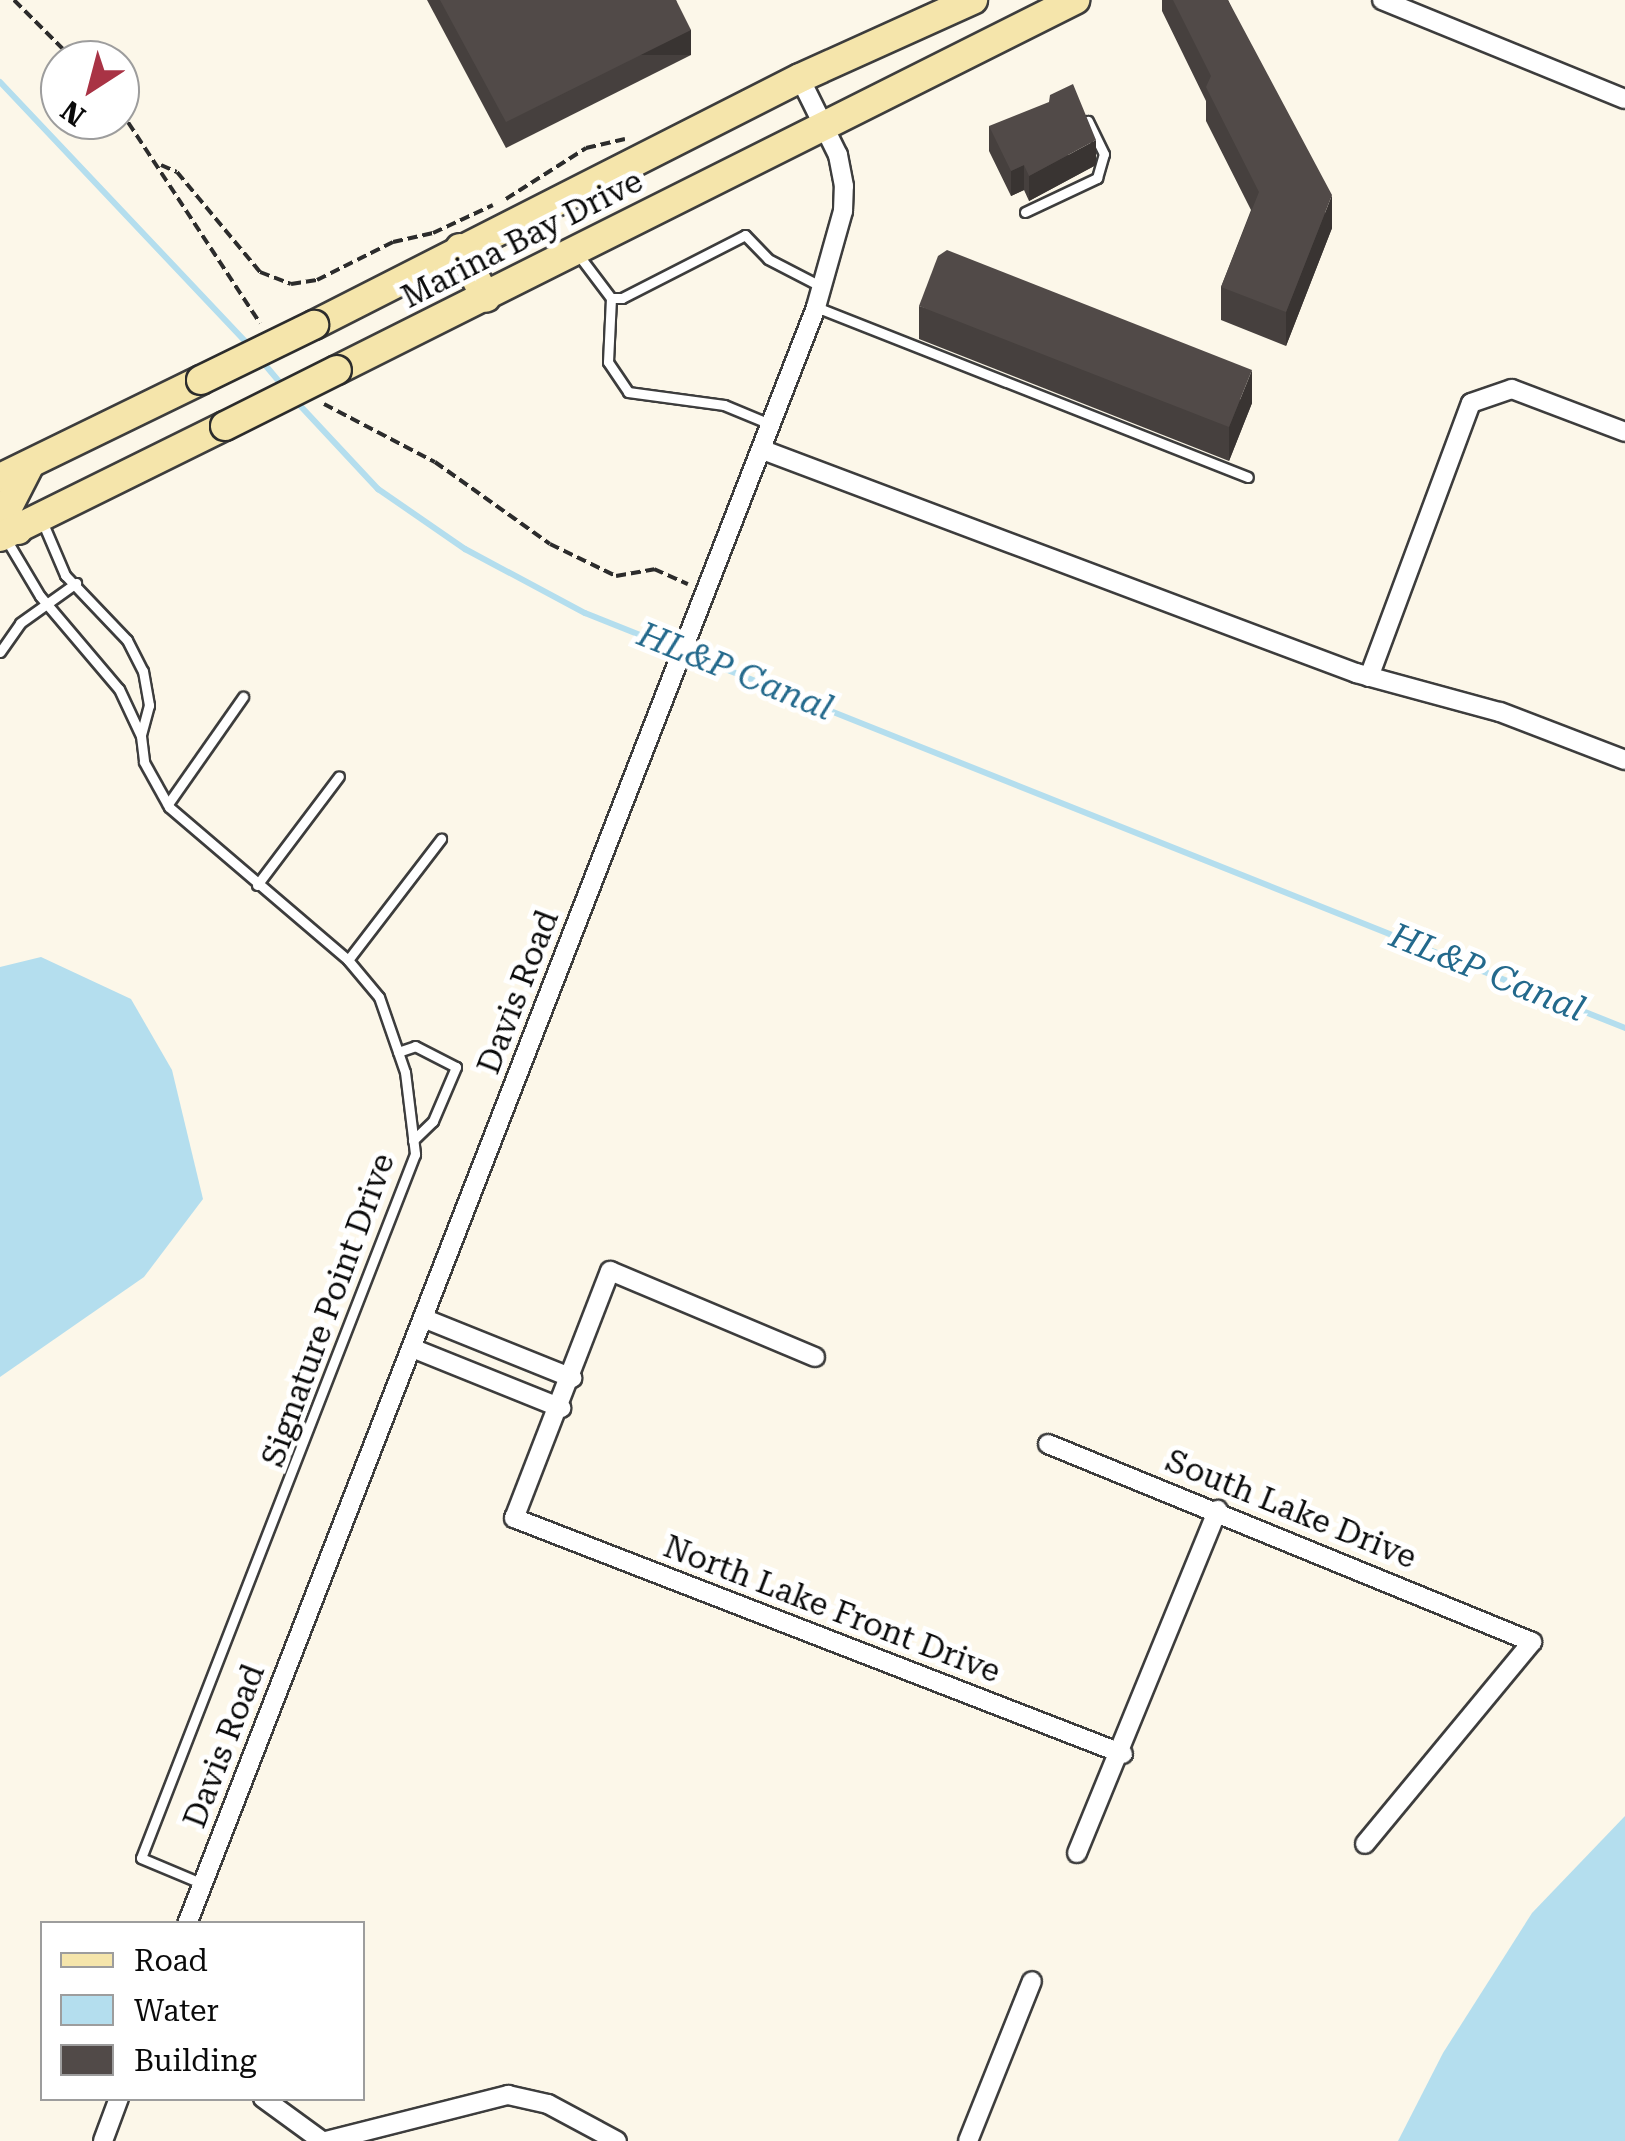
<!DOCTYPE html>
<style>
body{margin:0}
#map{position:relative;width:1625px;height:2141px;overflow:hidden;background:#fcf7e9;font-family:"Roboto Serif",serif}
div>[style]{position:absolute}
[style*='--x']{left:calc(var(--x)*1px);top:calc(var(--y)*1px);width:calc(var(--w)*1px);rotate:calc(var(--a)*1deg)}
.water>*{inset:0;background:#b4deee}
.stream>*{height:6px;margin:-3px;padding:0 3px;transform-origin:3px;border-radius:3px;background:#b4deee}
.path>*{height:4px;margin-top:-2px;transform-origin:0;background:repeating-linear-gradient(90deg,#2c2c2c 0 10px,transparent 0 15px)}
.roads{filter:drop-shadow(2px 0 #3d3d3d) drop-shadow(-2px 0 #3d3d3d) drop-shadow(0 2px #3d3d3d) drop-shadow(0 -2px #3d3d3d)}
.lane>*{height:9px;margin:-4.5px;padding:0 4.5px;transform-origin:4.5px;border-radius:4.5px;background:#fff}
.street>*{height:18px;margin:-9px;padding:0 9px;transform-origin:9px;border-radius:9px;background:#fff}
.secondary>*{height:28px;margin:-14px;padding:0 14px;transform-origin:14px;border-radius:14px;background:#f5e5ab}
.bridges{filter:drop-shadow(2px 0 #2c2c2c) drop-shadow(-2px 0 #2c2c2c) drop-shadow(0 2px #2c2c2c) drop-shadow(0 -2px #2c2c2c)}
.secondary-bridge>*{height:28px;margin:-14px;padding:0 14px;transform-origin:14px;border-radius:14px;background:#f5e5ab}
.wall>*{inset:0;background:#46403e}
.shaded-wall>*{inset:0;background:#393432;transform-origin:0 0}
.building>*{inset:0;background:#514a48}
span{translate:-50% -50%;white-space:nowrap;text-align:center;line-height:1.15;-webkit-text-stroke:10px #fff;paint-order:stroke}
.street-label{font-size:32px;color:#0a0a0a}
.water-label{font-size:35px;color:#23698c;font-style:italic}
.legend{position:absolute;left:40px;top:1921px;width:325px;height:180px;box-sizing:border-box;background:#fff;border:2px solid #9d9d9d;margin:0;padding:12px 18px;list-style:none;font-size:30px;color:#0a0a0a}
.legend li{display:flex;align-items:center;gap:20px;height:50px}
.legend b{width:50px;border:2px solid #9d9d9d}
.north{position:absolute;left:40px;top:40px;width:100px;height:100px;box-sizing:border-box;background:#fff;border:2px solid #9d9d9d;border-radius:50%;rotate:216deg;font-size:28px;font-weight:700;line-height:40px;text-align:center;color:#0a0a0a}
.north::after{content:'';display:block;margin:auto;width:35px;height:45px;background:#a93345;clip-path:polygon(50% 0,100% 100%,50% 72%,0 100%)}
</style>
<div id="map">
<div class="water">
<i style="clip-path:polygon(41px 957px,131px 999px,172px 1070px,203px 1199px,144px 1277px,0 1377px,0 967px)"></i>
<i style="clip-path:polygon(1625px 1816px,1625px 2141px,1398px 2141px,1443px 2053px,1532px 1913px)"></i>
</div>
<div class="stream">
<i style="--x:0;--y:82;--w:364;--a:46.6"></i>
<i style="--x:261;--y:360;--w:38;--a:50"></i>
<i style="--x:293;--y:398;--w:125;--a:47"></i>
<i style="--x:378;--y:489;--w:106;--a:34.6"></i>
<i style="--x:465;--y:549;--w:136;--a:28.1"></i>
<i style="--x:585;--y:613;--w:1120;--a:21.75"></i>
</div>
<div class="path">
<i style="--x:14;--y:0;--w:85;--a:45"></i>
<i style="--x:120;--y:110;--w:255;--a:56.7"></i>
<i style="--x:161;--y:165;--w:17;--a:24"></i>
<i style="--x:177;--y:172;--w:130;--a:50.3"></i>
<i style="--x:260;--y:272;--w:33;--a:21"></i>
<i style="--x:291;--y:284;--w:26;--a:-9"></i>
<i style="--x:317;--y:280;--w:85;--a:-26.6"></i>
<i style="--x:393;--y:242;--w:41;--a:-12.7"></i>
<i style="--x:433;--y:233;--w:66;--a:-25"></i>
<i style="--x:506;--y:199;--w:95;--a:-32.5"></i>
<i style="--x:586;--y:148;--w:40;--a:-13"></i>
<i style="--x:324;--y:404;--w:125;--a:27.6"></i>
<i style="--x:435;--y:462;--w:141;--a:35.5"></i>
<i style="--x:550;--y:544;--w:73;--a:25.9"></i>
<i style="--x:616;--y:576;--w:39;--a:-10"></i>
<i style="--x:654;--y:569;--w:37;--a:24"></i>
</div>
<div class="roads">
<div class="lane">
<i style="--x:1025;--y:212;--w:80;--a:-25.3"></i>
<i style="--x:1097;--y:178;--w:25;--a:-74"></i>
<i style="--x:1104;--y:154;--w:37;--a:-116"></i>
<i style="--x:577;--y:253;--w:56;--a:52.9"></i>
<i style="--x:611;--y:298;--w:11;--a:0"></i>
<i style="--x:622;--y:298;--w:138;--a:-27.1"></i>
<i style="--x:745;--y:235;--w:33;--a:46"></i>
<i style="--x:768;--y:259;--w:61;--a:27.4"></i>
<i style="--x:611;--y:298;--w:64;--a:92.7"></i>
<i style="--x:608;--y:362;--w:36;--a:56"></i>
<i style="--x:628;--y:392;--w:97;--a:7.7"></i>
<i style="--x:724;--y:405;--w:50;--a:22.4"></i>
<i style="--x:816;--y:307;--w:464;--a:21.5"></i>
<i style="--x:42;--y:521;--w:59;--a:66.9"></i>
<i style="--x:65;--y:575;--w:90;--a:46.4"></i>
<i style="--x:127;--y:640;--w:35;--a:63"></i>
<i style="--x:143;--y:671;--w:35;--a:80"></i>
<i style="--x:149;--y:705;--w:31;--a:105"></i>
<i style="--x:6;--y:539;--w:66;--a:59.2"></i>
<i style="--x:40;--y:596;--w:122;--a:49.7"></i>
<i style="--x:119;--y:689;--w:52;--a:64.9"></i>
<i style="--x:141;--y:736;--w:26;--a:83"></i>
<i style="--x:144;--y:762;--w:51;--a:60.9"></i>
<i style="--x:169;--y:807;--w:235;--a:40.5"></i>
<i style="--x:348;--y:960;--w:48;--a:50"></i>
<i style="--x:379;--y:997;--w:79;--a:70.9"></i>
<i style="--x:405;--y:1072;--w:83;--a:83"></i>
<i style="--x:415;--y:1154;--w:755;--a:111.27"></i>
<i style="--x:141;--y:1858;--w:67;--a:22.8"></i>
<i style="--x:0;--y:652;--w:35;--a:-55"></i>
<i style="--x:20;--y:623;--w:69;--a:-35.5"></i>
<i style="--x:168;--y:804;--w:131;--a:-55"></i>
<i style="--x:257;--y:885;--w:136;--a:-53"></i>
<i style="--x:348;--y:960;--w:153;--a:-52.5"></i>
<i style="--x:398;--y:1052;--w:18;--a:-19"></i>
<i style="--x:415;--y:1046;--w:46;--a:27.1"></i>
<i style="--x:456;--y:1067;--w:59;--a:113.1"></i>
<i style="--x:433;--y:1121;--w:28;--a:136"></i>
</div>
<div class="street">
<i style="--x:1382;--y:0;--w:262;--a:22.2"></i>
<i style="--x:763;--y:450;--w:634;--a:20.61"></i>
<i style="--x:1356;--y:673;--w:149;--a:15.2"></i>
<i style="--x:1500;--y:712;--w:134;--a:21"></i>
<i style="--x:1369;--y:677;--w:292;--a:-69.6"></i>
<i style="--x:1471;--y:403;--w:43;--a:-18.9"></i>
<i style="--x:1512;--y:389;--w:121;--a:20.8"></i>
<i style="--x:423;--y:1318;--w:161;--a:21.9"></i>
<i style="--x:412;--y:1348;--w:161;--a:21.9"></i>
<i style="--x:815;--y:1357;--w:222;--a:-157.2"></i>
<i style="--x:610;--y:1271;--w:265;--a:111.2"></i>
<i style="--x:514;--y:1518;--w:653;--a:21.18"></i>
<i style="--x:1048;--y:1444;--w:523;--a:22.25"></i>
<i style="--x:1532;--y:1642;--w:262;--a:129.6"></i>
<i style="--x:1077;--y:1853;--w:371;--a:-67.7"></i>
<i style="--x:187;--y:1924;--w:1735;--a:-68.74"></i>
<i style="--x:816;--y:307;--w:100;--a:-74.3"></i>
<i style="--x:843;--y:211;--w:25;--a:-88"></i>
<i style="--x:844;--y:186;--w:32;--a:-101"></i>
<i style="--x:838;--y:155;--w:86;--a:-116.3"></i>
<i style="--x:263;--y:2098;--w:73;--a:36.1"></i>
<i style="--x:103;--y:2141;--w:46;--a:-69.6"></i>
<i style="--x:326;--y:2141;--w:188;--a:-14.2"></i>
<i style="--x:508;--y:2095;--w:41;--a:12.7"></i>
<i style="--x:548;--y:2104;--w:78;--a:28.2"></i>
<i style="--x:968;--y:2141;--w:172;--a:-68.2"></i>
</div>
<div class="secondary">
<i style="--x:460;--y:248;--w:56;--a:62.5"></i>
<i style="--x:314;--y:325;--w:545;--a:-26.94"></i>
<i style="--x:800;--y:78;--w:190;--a:-24.3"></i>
<i style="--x:337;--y:370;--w:826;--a:-26.63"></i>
<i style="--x:0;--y:478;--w:224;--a:-26"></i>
<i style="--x:18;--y:530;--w:18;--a:-133"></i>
<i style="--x:6;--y:517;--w:10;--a:-79"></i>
<i style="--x:8;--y:507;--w:46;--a:-62.9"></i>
<i style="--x:0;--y:537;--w:251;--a:-26.3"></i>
</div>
</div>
<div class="bridges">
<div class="secondary-bridge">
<i style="--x:201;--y:380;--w:126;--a:-26"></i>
<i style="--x:225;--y:426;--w:125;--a:-26.6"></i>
</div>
</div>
<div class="wall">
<i style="clip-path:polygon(427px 0,676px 0,691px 55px,506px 148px)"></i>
<i style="clip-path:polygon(1162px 0,1228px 0,1332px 228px,1286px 346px,1221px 320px,1221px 287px,1251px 210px,1206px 121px,1206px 101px,1162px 11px)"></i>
<i style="clip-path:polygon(989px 126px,1096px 165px,1029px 201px,1024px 190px,1011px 196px,989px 151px)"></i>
<i style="clip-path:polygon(919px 306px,1252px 403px,1229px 461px,919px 339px)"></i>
</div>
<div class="shaded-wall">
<i style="left:691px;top:30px;width:25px;height:207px;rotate:90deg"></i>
<i style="clip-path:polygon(1096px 140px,1096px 165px,1029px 201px,1029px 176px)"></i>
<i style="clip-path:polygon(1024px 165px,1024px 190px,1011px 196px,1011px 171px)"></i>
<i style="clip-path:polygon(1332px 195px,1332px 228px,1286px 346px,1286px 312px)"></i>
<i style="clip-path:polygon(1252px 370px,1252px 403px,1229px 461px,1229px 427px)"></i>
</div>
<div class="building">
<i style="clip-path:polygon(440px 0,676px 0,691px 30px,506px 122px)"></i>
<i style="clip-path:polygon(1173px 0,1228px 0,1332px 195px,1286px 312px,1221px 287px,1259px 192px,1206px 87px,1211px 76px)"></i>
<i style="clip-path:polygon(1073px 84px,1096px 140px,1029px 176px,1024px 165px,1011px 171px,989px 126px,1049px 102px,1050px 95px)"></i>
<i style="clip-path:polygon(947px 250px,1252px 370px,1229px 427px,919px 306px,938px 256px)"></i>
</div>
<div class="street-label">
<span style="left:522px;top:239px;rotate:-27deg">Marina Bay Drive</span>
<span style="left:518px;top:992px;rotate:-69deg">Davis Road</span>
<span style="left:328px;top:1310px;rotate:-70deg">Signature Point Drive</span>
<span style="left:1291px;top:1509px;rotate:22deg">South Lake Drive</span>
<span style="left:832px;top:1609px;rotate:21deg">North Lake Front Drive</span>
<span style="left:224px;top:1746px;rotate:-69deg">Davis Road</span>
</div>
<div class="water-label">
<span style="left:735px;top:672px;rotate:22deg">HL&amp;P Canal</span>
<span style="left:1487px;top:973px;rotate:22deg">HL&amp;P Canal</span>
</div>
<ul class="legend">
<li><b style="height:12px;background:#f5e5ab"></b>Road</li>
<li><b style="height:28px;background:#b4deee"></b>Water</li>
<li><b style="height:28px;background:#514a48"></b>Building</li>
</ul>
<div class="north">N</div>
</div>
